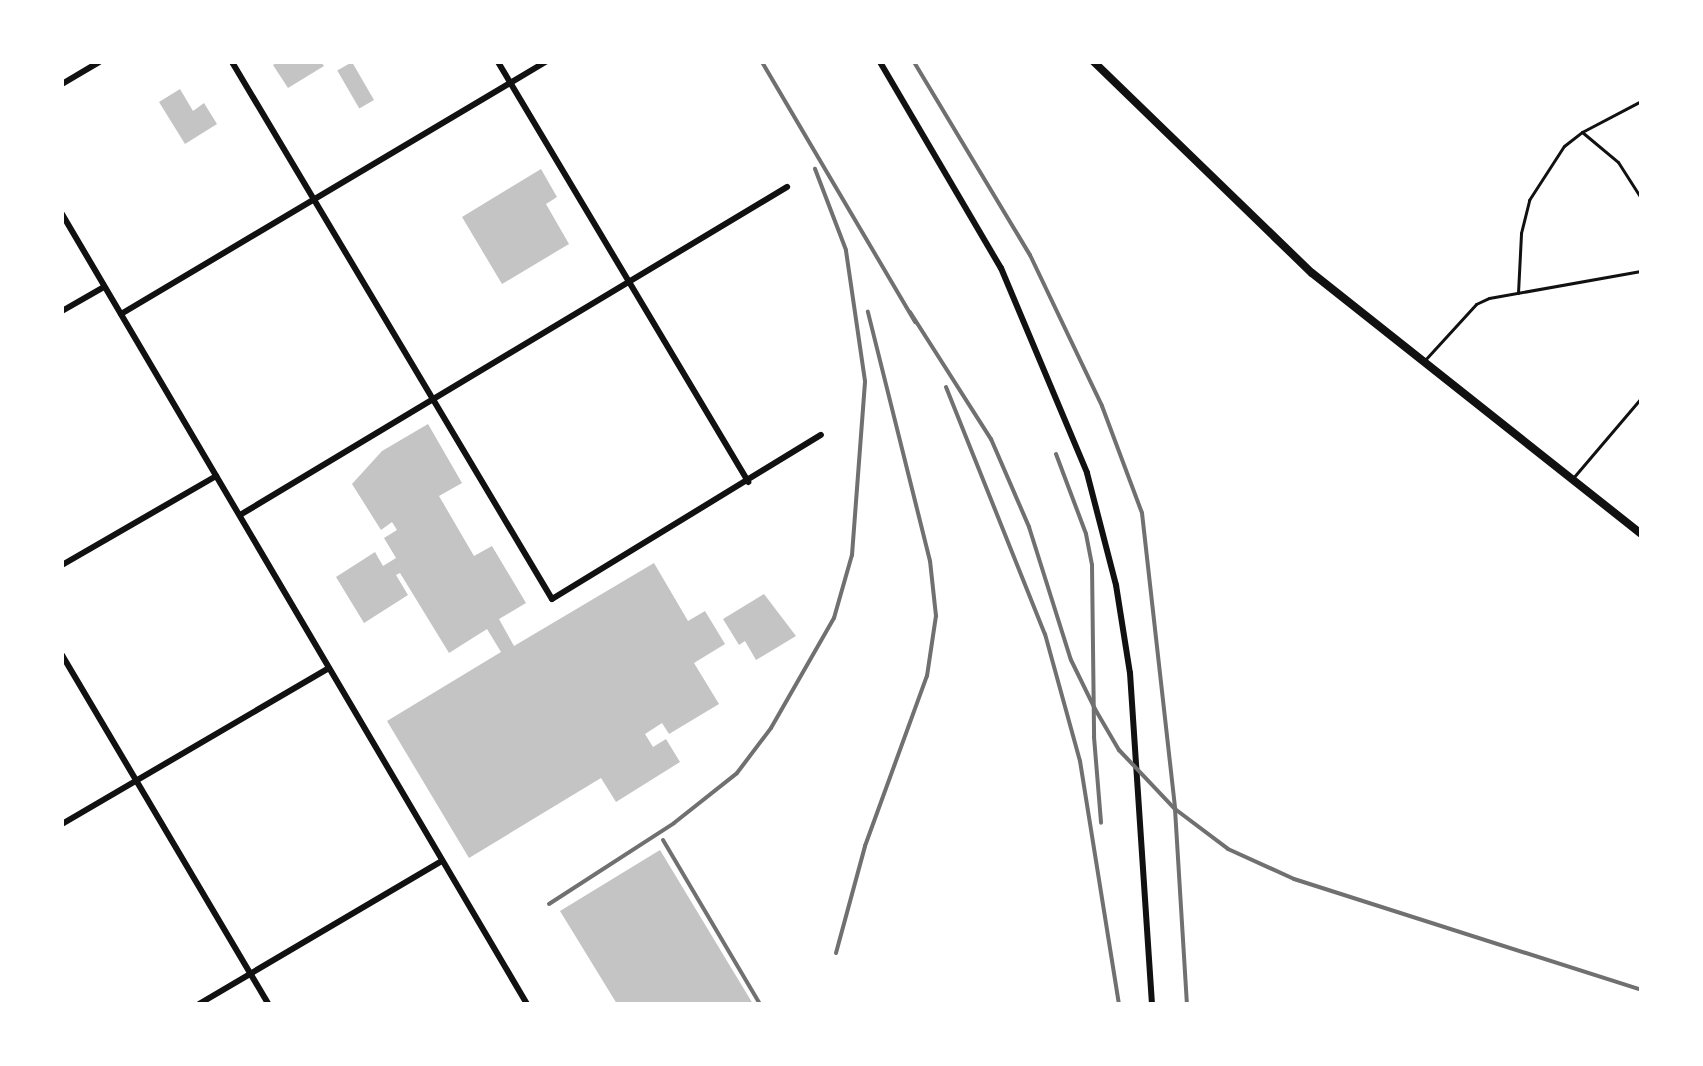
<!DOCTYPE html>
<style>
body{margin:0}
#map{position:relative;width:1703px;height:1066px;overflow:hidden;background:#fff;font-family:"Noto Sans",sans-serif}
div>[style]{position:absolute}
[style*='--x']{left:calc(var(--x)*1px);top:calc(var(--y)*1px);width:calc(var(--w)*1px);rotate:calc(var(--a)*1deg)}
.building>*{inset:0;background:#c4c4c4;transform-origin:0 0}
.service>*{height:3px;margin:-1.5px;padding:0 1.5px;transform-origin:1.5px;border-radius:1.5px;background:#111}
.minor>*{height:6px;margin:-3px;padding:0 3px;transform-origin:3px;border-radius:3px;background:#111}
.tertiary>*{height:8px;margin:-4px;padding:0 4px;transform-origin:4px;border-radius:4px;background:#111}
.rail>*{height:4px;margin:-2px;padding:0 2px;transform-origin:2px;border-radius:2px;background:#707070}
span{translate:-50% -50%;white-space:nowrap;text-align:center;line-height:1.15;-webkit-text-stroke:8px #fff;paint-order:stroke}
.frame{position:absolute;inset:0;border:64px solid #fff;pointer-events:none}
</style>
<div id="map">
<div class="building">
<i style="clip-path:polygon(278px 62px,321px 62px,324px 66px,288px 88px,273px 65px)"></i>
<i style="left:352px;top:62px;width:44px;height:17px;rotate:60deg"></i>
<i style="clip-path:polygon(180px 89px,193px 111px,204px 103px,217px 124px,185px 144px,159px 102px)"></i>
<i style="clip-path:polygon(541px 169px,557px 197px,546px 204px,569px 244px,502px 284px,462px 217px)"></i>
<i style="clip-path:polygon(428px 424px,462px 483px,439px 496px,474px 556px,492px 546px,526px 603px,499px 619px,514px 646px,654px 563px,688px 621px,705px 611px,725px 644px,694px 663px,719px 704px,669px 734px,662px 723px,645px 734px,653px 747px,666px 739px,680px 762px,616px 802px,601px 778px,469px 858px,387px 721px,501px 652px,487px 629px,449px 653px,400px 573px,396px 575px,408px 595px,364px 623px,336px 577px,375px 552px,383px 566px,396px 558px,384px 538px,397px 530px,392px 522px,381px 530px,352px 484px,382px 451px)"></i>
<i style="clip-path:polygon(764px 594px,796px 636px,756px 660px,745px 641px,739px 645px,723px 619px)"></i>
<i style="clip-path:polygon(660px 850px,753px 1004px,617px 1004px,560px 911px)"></i>
</div>
<div class="service">
<i style="--x:1582;--y:132;--w:67;--a:-27.7"></i>
<i style="--x:1518;--y:293;--w:60;--a:-87.1"></i>
<i style="--x:1521;--y:233;--w:34;--a:-76"></i>
<i style="--x:1529;--y:200;--w:64;--a:-57.1"></i>
<i style="--x:1564;--y:146;--w:23;--a:-38"></i>
<i style="--x:1582;--y:132;--w:47;--a:39.8"></i>
<i style="--x:1618;--y:162;--w:43;--a:57.4"></i>
<i style="--x:1424;--y:361;--w:77;--a:-47.6"></i>
<i style="--x:1476;--y:304;--w:14;--a:-25"></i>
<i style="--x:1489;--y:298;--w:154;--a:-10.1"></i>
<i style="--x:1573;--y:478;--w:105;--a:-49.6"></i>
</div>
<div class="minor">
<i style="--x:232;--y:62;--w:625;--a:59.21"></i>
<i style="--x:552;--y:599;--w:315;--a:-31.4"></i>
<i style="--x:498;--y:62;--w:489;--a:59.2"></i>
<i style="--x:880;--y:62;--w:239;--a:59.6"></i>
<i style="--x:1001;--y:268;--w:222;--a:67.2"></i>
<i style="--x:1087;--y:473;--w:116;--a:75.5"></i>
<i style="--x:1116;--y:585;--w:89;--a:81"></i>
<i style="--x:1130;--y:673;--w:332;--a:86.2"></i>
<i style="--x:62;--y:84;--w:43;--a:-30.7"></i>
<i style="--x:62;--y:214;--w:917;--a:59.52"></i>
<i style="--x:62;--y:311;--w:48;--a:-29.7"></i>
<i style="--x:121;--y:314;--w:494;--a:-30.7"></i>
<i style="--x:240;--y:515;--w:638;--a:-30.95"></i>
<i style="--x:62;--y:565;--w:178;--a:-30"></i>
<i style="--x:62;--y:655;--w:405;--a:59.4"></i>
<i style="--x:62;--y:824;--w:309;--a:-30.3"></i>
<i style="--x:199;--y:1004;--w:282;--a:-30.5"></i>
</div>
<div class="tertiary">
<i style="--x:1094;--y:62;--w:303;--a:44.1"></i>
<i style="--x:1312;--y:273;--w:420;--a:38.4"></i>
</div>
<div class="rail">
<i style="--x:762;--y:62;--w:302;--a:59.5"></i>
<i style="--x:914;--y:62;--w:225;--a:59"></i>
<i style="--x:1030;--y:255;--w:167;--a:64.5"></i>
<i style="--x:1102;--y:406;--w:114;--a:69.5"></i>
<i style="--x:1142;--y:513;--w:298;--a:83.6"></i>
<i style="--x:1175;--y:809;--w:195;--a:86.5"></i>
<i style="--x:910;--y:312;--w:151;--a:57.5"></i>
<i style="--x:991;--y:439;--w:96;--a:66.6"></i>
<i style="--x:1029;--y:527;--w:139;--a:72.5"></i>
<i style="--x:1071;--y:660;--w:55;--a:63.9"></i>
<i style="--x:1095;--y:709;--w:48;--a:59.7"></i>
<i style="--x:1119;--y:750;--w:81;--a:46.5"></i>
<i style="--x:1175;--y:809;--w:66;--a:37"></i>
<i style="--x:1228;--y:849;--w:72;--a:24.4"></i>
<i style="--x:1294;--y:879;--w:364;--a:17.7"></i>
<i style="--x:946;--y:387;--w:266;--a:68.2"></i>
<i style="--x:1045;--y:634;--w:132;--a:74.6"></i>
<i style="--x:1080;--y:761;--w:246;--a:80.9"></i>
<i style="--x:1056;--y:454;--w:85;--a:69.4"></i>
<i style="--x:1086;--y:534;--w:32;--a:79"></i>
<i style="--x:1092;--y:565;--w:172;--a:89.3"></i>
<i style="--x:1094;--y:737;--w:86;--a:85.3"></i>
<i style="--x:663;--y:840;--w:191;--a:59.4"></i>
<i style="--x:549;--y:904;--w:149;--a:-32.9"></i>
<i style="--x:674;--y:823;--w:80;--a:-38.4"></i>
<i style="--x:737;--y:773;--w:56;--a:-52.9"></i>
<i style="--x:771;--y:728;--w:127;--a:-60.2"></i>
<i style="--x:834;--y:618;--w:66;--a:-74.1"></i>
<i style="--x:852;--y:555;--w:174;--a:-85.7"></i>
<i style="--x:865;--y:381;--w:132;--a:-98.3"></i>
<i style="--x:846;--y:250;--w:87;--a:-110.9"></i>
<i style="--x:836;--y:953;--w:111;--a:-74.8"></i>
<i style="--x:865;--y:846;--w:181;--a:-70"></i>
<i style="--x:927;--y:676;--w:61;--a:-81.5"></i>
<i style="--x:936;--y:616;--w:55;--a:-96.2"></i>
<i style="--x:930;--y:561;--w:257;--a:-104"></i>
</div>
<div class="frame"></div>
</div>
